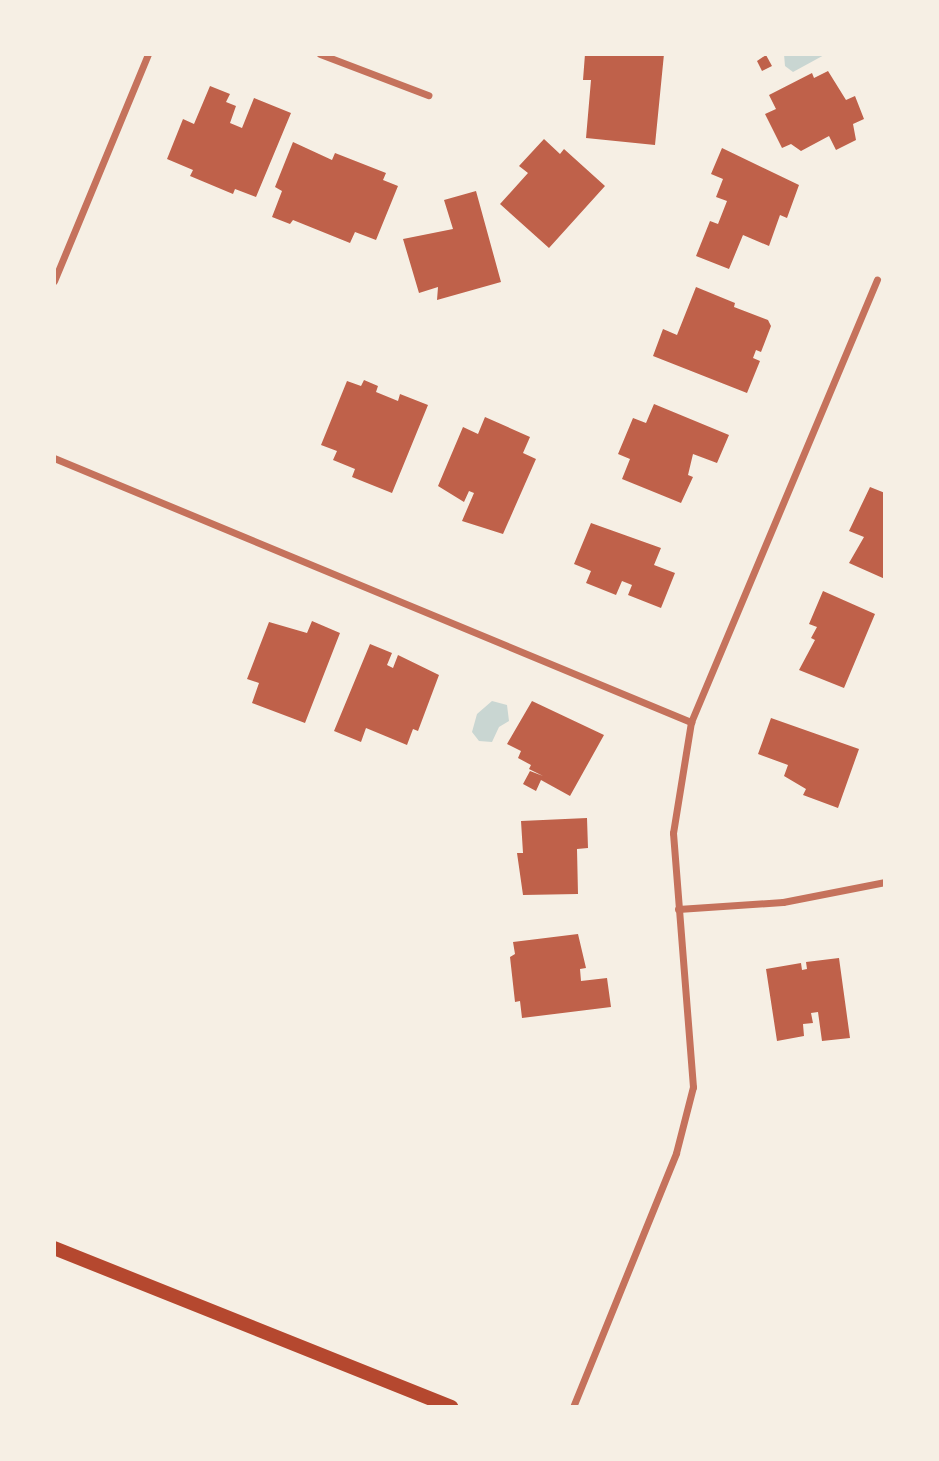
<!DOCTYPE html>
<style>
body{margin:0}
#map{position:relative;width:939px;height:1461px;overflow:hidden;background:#f6efe4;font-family:"Nunito Sans",sans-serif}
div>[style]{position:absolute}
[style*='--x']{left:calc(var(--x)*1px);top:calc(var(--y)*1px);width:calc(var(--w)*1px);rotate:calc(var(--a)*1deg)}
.water>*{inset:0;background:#c9d6d2}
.building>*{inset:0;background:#bf614a}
.minor>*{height:7px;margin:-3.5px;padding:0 3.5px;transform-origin:3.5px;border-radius:3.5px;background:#c5725c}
.secondary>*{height:14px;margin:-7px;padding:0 7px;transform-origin:7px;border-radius:7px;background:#b5482f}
span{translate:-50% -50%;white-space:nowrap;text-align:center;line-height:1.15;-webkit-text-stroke:7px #f6efe4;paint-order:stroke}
.frame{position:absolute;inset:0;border:56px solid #f6efe4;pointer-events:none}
</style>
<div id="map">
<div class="water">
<i style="clip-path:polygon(784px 54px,826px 54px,793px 72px,785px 66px)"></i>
<i style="clip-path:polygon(492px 701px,507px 705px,509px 721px,499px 727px,492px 742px,479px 741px,472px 732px,477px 714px)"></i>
</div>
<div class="building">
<i style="clip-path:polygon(585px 54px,664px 54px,655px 145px,586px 138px,591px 80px,583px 80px)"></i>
<i style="clip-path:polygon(766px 55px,772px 66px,762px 71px,757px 61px)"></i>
<i style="clip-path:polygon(828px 71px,846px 100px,855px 96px,864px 119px,853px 124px,856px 140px,836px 150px,829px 136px,801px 151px,791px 144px,782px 148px,765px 114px,776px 109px,769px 95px,812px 73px,814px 78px)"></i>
<i style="clip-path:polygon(210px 86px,230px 94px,226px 102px,236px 106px,230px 123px,242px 128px,254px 98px,291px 113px,256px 197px,235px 189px,233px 194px,190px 176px,193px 170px,167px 159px,183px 119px,194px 124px)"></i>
<i style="clip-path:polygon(544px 139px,560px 154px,564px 149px,605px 186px,549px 248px,500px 204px,528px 173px,519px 166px)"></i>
<i style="clip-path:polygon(293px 142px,332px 160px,335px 153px,386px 173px,383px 180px,398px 186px,376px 240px,355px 232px,350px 243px,293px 220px,290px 224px,272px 217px,282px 191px,275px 187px)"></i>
<i style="clip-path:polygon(722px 148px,799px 185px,787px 218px,780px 215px,769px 246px,743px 235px,729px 269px,696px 256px,710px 221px,718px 224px,727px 201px,716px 197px,723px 179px,711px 174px)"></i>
<i style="clip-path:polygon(476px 191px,501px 282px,437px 300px,438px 287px,419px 293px,403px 239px,453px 229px,444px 200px)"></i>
<i style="clip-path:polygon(696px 287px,735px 303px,734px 307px,768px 320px,771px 326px,761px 352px,756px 350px,753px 358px,760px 361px,747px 393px,653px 356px,663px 329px,677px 335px)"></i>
<i style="clip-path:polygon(364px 380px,378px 386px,376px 392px,398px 401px,400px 394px,428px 405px,392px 493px,352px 477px,355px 469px,333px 460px,337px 451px,321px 445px,347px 381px,361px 386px)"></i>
<i style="clip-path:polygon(654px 404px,729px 435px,717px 463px,693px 454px,688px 475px,693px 477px,681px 503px,622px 479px,630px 459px,618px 454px,633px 418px,646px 423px)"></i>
<i style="clip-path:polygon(485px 417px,530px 437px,523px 453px,536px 459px,503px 534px,462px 521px,474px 493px,469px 491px,464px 502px,438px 486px,463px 427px,478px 434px)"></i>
<i style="clip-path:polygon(870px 487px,885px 493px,885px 579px,849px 563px,864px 537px,849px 531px)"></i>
<i style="clip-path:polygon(591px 523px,661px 548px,654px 565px,675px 573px,661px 608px,628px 595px,632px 585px,622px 581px,616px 595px,586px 583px,591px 571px,574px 564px)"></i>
<i style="clip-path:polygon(823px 591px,875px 614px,844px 688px,799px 670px,815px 640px,811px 638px,817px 627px,809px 624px)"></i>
<i style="clip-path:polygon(312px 621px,340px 633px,305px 723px,252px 703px,259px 683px,247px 679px,269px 622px,307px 633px)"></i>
<i style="clip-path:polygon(370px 644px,392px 653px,387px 665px,393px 668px,398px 655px,439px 675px,418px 731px,413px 729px,407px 745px,366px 728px,361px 742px,334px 731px)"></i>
<i style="clip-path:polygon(532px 701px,604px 735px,570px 796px,541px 780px,536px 791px,523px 784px,530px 771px,543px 776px,529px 769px,531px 765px,518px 758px,521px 751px,507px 744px)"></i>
<i style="clip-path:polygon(771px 718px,859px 749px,838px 808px,803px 795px,806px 789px,784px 776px,788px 765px,758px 754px)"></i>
<i style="clip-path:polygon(587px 818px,588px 848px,577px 849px,578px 894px,523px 895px,517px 853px,523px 853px,521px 821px)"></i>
<i style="clip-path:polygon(578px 934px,586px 968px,580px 969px,581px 981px,607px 978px,611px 1007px,522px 1018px,520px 1001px,515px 1002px,510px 957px,515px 954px,513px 942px)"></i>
<i style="clip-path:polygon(839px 958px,850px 1038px,822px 1041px,818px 1012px,811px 1013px,813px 1023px,803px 1024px,804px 1036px,777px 1041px,766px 969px,801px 963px,802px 970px,807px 969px,806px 962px)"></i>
</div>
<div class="minor">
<i style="--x:320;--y:54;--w:116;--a:20.8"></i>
<i style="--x:54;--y:281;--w:246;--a:-67.5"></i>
<i style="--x:54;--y:458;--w:690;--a:22.51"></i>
<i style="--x:678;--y:909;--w:105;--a:-3.8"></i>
<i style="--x:783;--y:902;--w:104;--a:-11.1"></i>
<i style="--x:573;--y:1407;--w:274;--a:-67.9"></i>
<i style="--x:676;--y:1153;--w:68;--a:-75.6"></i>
<i style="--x:693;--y:1087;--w:255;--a:-94.5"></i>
<i style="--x:673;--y:833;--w:112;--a:-80.8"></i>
<i style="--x:691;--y:722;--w:480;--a:-67.2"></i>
</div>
<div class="secondary">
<i style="--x:54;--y:1248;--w:428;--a:21.8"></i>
</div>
<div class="frame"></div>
</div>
